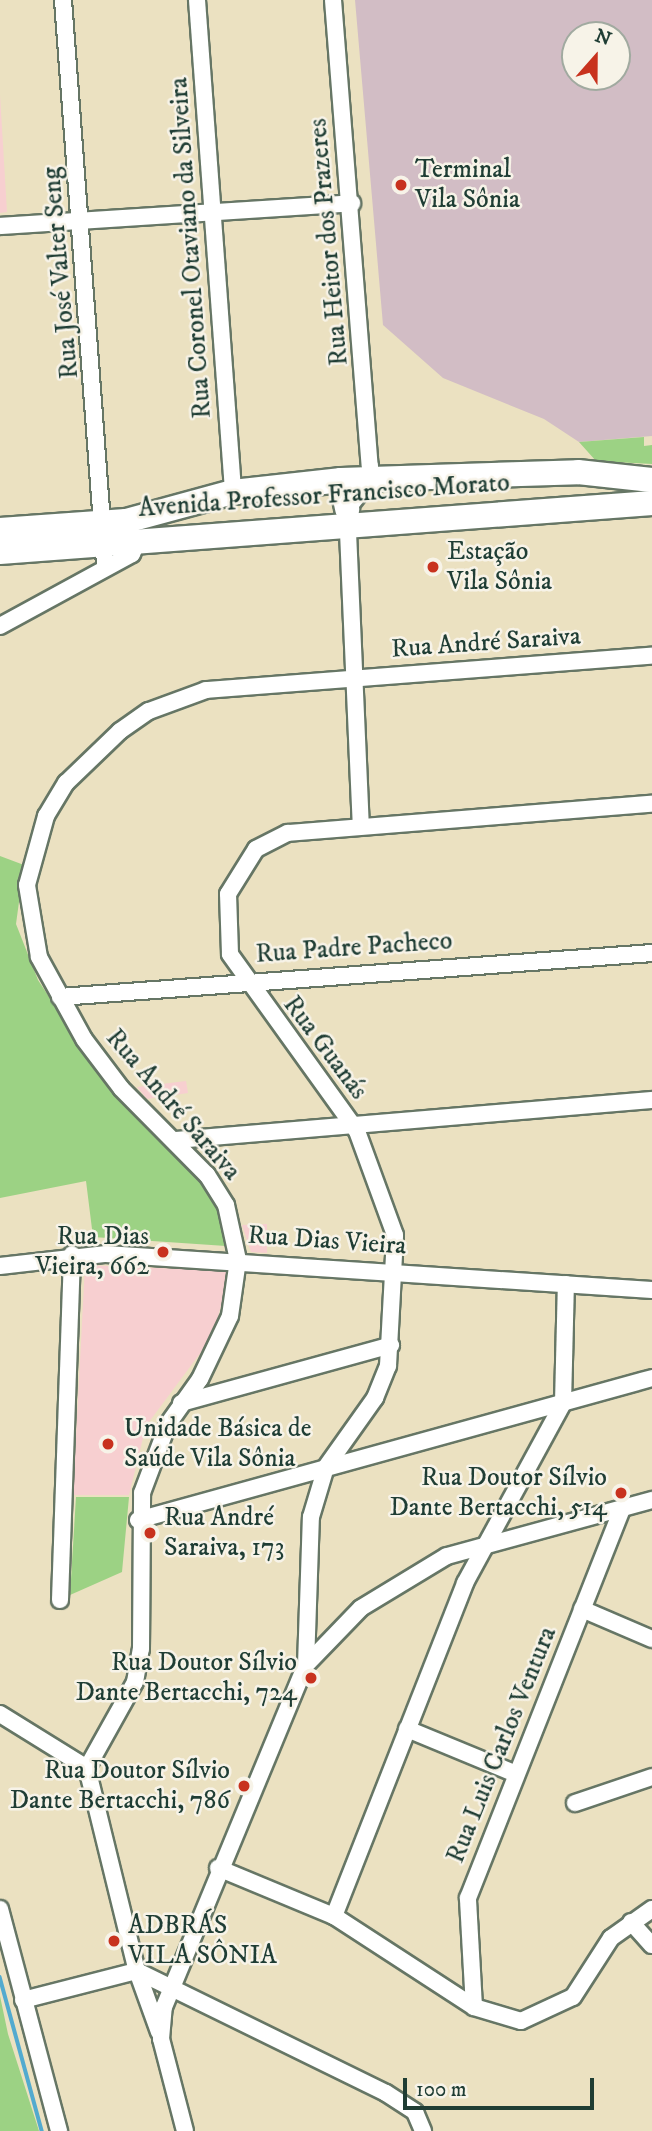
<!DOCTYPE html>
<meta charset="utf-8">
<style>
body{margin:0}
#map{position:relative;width:652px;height:2131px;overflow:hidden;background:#ebe1c1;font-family:"IM FELL DW Pica",serif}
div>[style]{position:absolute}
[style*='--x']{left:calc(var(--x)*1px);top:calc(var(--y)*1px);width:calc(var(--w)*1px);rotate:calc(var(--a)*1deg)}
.built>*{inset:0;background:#f7cfd0}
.industrial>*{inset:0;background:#d2bdc5}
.green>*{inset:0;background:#9cd284}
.stream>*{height:3.5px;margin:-1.75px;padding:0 1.75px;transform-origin:1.75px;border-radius:1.75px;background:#52aacf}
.roads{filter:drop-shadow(2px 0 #667665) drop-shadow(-2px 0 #667665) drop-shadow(0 2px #667665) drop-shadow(0 -2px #667665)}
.minor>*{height:16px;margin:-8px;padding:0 8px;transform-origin:8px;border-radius:8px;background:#fff}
.highway>*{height:24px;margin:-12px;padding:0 12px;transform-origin:12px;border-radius:12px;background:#fff}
.dots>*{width:19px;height:19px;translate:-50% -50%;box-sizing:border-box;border:4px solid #f7f3e8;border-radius:50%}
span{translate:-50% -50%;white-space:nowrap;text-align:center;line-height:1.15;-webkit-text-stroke:5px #f7f3e8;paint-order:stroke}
.poi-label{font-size:26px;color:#1f3d34}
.left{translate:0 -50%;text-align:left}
.right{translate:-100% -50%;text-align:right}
.street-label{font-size:26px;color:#1f3d34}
.north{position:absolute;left:561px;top:21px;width:70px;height:70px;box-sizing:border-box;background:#f7f3e8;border:2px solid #a1aaa0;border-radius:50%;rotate:21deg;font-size:19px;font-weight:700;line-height:28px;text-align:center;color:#1f3d34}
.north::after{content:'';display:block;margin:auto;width:24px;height:32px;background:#c8321e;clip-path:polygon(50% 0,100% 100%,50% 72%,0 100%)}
.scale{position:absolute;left:403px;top:2078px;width:191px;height:32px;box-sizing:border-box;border:4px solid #1f3d34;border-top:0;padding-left:9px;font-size:21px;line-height:24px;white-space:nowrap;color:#1f3d34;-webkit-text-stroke:5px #f7f3e8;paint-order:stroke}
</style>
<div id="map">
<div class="built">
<i style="clip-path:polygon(0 95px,7px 212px,0 213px)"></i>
<i style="clip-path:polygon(186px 1081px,188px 1093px,147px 1099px,137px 1087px)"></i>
<i style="clip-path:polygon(267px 1224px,267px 1253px,251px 1252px,242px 1225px)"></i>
<i style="clip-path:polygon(85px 1265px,230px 1271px,213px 1336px,146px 1426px,129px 1495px,73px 1495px)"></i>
</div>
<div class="industrial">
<i style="clip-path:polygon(evenodd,355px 0,652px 0,652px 436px,579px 442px,544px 419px,443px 378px,383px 325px,355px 0,575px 35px,617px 35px,617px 77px,575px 77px,575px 35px)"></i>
</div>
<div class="green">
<i style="clip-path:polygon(644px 437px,644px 446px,652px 445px,652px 464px,596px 461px,579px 442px)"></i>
<i style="clip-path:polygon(0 856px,24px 865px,16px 924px,38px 980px,76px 1038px,217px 1203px,226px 1246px,93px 1237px,86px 1181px,0 1198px)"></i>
<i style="clip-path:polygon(76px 1497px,129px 1497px,122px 1572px,70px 1595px)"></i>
<i style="clip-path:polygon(0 1996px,8px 2034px,39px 2131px,0 2131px)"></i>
</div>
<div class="stream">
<i style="--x:0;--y:1977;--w:160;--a:74.7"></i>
</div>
<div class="roads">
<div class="minor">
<i style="--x:63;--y:0;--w:566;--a:85.74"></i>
<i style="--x:197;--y:0;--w:493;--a:85.8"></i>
<i style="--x:333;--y:0;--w:467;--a:85.5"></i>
<i style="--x:370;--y:466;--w:14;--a:90"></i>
<i style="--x:370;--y:480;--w:37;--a:128"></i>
<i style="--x:347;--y:509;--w:315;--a:87.5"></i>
<i style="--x:0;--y:226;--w:353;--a:-3.7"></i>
<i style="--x:0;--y:626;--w:150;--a:-28.6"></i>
<i style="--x:132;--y:554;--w:15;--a:-67"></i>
<i style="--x:60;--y:997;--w:594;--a:-4.25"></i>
<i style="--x:175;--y:1140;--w:479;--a:-4.8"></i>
<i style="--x:0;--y:1266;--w:107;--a:-6.5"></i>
<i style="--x:106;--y:1254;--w:547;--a:3.77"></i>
<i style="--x:181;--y:1403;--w:218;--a:-15.4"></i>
<i style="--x:138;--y:1520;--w:533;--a:-15.44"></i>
<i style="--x:60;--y:1600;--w:346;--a:-88"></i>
<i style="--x:582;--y:1609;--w:76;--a:23.2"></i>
<i style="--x:306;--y:1665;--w:148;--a:-88.1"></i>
<i style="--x:311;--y:1517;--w:52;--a:-73.3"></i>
<i style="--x:326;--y:1467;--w:85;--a:-54.6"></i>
<i style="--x:375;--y:1398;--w:35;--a:-68"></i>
<i style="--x:388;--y:1366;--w:131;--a:-86.9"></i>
<i style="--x:395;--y:1235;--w:111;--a:-110.1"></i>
<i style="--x:357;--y:1131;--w:218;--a:-125.7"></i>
<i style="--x:230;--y:954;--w:60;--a:-91.9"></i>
<i style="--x:228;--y:894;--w:53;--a:-58.1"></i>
<i style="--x:256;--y:849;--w:36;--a:-27"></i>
<i style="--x:288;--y:833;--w:365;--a:-4.6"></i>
<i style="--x:0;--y:1714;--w:102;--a:31.8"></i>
<i style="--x:407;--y:1729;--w:118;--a:22.4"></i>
<i style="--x:87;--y:1768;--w:98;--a:-60.8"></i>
<i style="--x:135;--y:1682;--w:34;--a:-80"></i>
<i style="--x:141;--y:1649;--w:156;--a:-89.6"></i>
<i style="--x:142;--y:1493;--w:74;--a:-69.4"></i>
<i style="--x:168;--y:1424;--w:55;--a:-54.6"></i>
<i style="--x:200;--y:1379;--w:70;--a:-64.5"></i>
<i style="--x:230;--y:1316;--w:57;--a:-81.9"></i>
<i style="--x:238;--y:1260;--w:56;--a:-102.3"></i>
<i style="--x:226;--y:1205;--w:36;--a:-122"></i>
<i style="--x:207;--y:1175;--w:122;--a:-134.7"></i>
<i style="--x:121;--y:1088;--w:61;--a:-127.1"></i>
<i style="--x:84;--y:1039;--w:94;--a:-118.8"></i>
<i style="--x:39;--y:957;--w:73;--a:-99.5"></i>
<i style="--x:27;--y:885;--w:72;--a:-74.6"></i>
<i style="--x:46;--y:816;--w:39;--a:-59"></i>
<i style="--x:66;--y:783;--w:75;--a:-43.9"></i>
<i style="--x:120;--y:731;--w:35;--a:-35"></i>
<i style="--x:149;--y:711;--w:61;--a:-20.2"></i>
<i style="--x:206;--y:690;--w:447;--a:-4.4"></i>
<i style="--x:87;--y:1768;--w:209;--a:76.2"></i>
<i style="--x:137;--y:1971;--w:65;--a:70.2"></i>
<i style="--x:575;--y:1803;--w:81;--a:-18.7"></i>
<i style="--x:218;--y:1868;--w:126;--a:22.5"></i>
<i style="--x:334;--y:1916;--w:167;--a:33"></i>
<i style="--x:474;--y:2007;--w:49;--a:16.6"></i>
<i style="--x:521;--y:2021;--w:57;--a:-24.8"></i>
<i style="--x:573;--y:1997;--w:70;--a:-57.2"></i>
<i style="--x:611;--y:1938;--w:50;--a:-35.3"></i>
<i style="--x:0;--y:1909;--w:230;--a:75.1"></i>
<i style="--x:334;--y:1916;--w:358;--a:-68.5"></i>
<i style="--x:465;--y:1583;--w:205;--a:-61.4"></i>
<i style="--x:563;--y:1403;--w:119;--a:-88.6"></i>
<i style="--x:631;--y:1922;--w:31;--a:48"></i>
<i style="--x:137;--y:1971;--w:277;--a:26.1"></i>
<i style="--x:386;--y:2093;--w:35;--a:33"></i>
<i style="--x:415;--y:2112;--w:21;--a:67"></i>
<i style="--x:23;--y:2000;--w:118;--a:-14.3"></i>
<i style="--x:474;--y:2007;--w:109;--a:-93.2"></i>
<i style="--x:468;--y:1898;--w:418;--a:-68.4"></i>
<i style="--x:185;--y:2131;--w:95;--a:-104.6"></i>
<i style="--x:161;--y:2039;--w:32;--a:-85"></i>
<i style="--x:164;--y:2007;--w:370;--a:-67.5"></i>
<i style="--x:306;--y:1665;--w:79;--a:-46"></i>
<i style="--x:361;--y:1608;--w:100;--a:-31.2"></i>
<i style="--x:447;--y:1556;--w:213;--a:-15.3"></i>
</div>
<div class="highway">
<i style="--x:341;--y:480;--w:30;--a:78"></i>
<i style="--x:0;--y:530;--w:126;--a:-4.1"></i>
<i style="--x:126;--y:521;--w:111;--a:-15.2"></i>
<i style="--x:233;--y:492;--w:109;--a:-6.3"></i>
<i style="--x:341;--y:480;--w:237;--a:-1.9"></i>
<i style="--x:578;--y:472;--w:74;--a:6.2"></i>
<i style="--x:0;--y:552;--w:654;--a:-4.3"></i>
</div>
</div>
<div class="dots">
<i style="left:401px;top:185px;background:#c8321e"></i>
<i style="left:433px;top:567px;background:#c8321e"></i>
<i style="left:163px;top:1252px;background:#c8321e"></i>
<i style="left:108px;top:1444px;background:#c8321e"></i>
<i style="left:621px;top:1493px;background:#c8321e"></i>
<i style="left:150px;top:1533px;background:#c8321e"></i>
<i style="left:311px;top:1678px;background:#c8321e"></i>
<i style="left:244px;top:1786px;background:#c8321e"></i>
<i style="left:114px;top:1941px;background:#c8321e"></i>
</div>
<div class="poi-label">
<span class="left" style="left:415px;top:185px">Terminal<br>Vila Sônia</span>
<span class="left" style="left:447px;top:567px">Estação<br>Vila Sônia</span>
<span class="right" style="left:149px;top:1252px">Rua Dias<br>Vieira, 662</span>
<span class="left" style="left:124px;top:1444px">Unidade Básica de<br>Saúde Vila Sônia</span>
<span class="right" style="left:607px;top:1493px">Rua Doutor Sílvio<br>Dante Bertacchi, 514</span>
<span class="left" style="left:164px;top:1533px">Rua André<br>Saraiva, 173</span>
<span class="right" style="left:297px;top:1678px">Rua Doutor Sílvio<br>Dante Bertacchi, 724</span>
<span class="right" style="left:230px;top:1786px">Rua Doutor Sílvio<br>Dante Bertacchi, 786</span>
<span class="left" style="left:128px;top:1941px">ADBRÁS<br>VILA SÔNIA</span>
</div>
<div class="street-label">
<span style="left:329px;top:242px;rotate:-95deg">Rua Heitor dos Prazeres</span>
<span style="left:191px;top:248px;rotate:-94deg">Rua Coronel Otaviano da Silveira</span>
<span style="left:61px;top:273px;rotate:-95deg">Rua José Valter Seng</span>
<span style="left:324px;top:496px;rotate:-4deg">Avenida Professor Francisco Morato</span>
<span style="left:486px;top:643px;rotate:-4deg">Rua André Saraiva</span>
<span style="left:354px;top:948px;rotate:-4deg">Rua Padre Pacheco</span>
<span style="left:325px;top:1048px;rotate:53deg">Rua Guanás</span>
<span style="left:173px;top:1105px;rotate:49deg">Rua André Saraiva</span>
<span style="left:327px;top:1241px;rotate:4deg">Rua Dias Vieira</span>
<span style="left:502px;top:1745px;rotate:-68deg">Rua Luis Carlos Ventura</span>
</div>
<div class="north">N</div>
<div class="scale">100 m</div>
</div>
